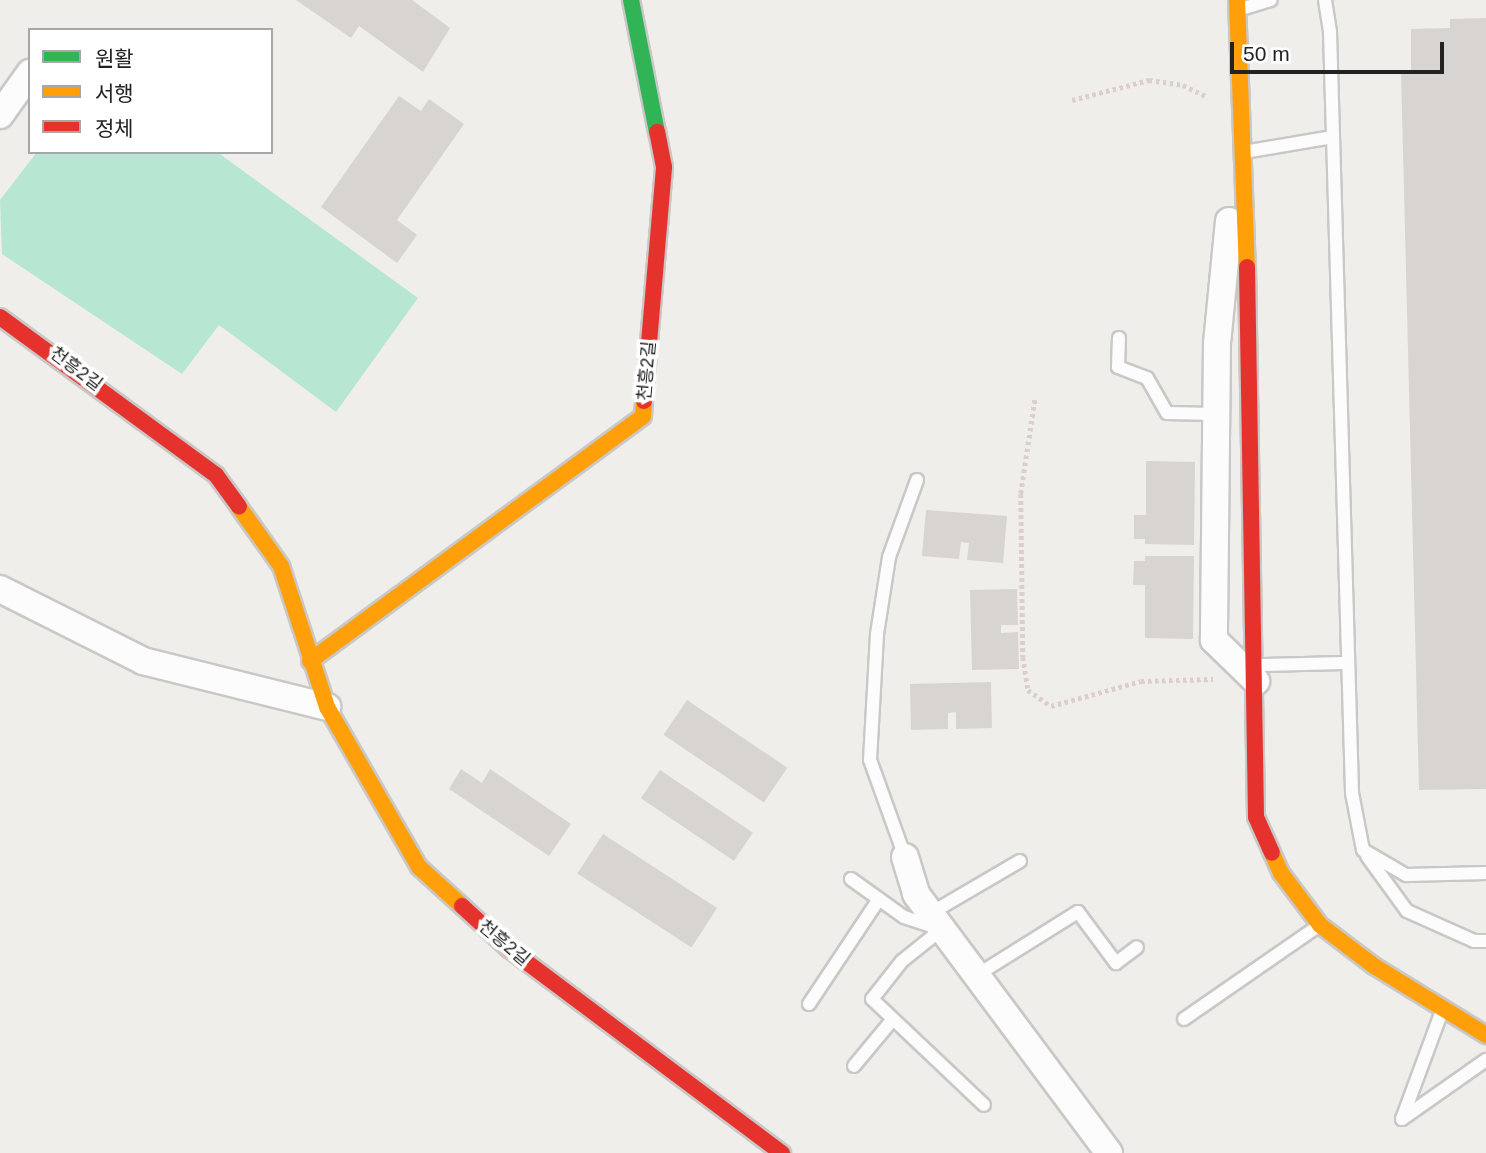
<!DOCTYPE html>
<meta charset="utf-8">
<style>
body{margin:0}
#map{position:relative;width:1486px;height:1153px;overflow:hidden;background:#f0eeeb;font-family:Arial,"Noto Sans KR",sans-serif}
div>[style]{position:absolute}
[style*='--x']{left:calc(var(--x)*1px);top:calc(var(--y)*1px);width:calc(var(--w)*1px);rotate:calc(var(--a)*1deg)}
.pitch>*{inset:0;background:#b7e6d2}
.building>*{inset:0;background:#d7d4d2;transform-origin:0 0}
.path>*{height:4.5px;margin-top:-2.25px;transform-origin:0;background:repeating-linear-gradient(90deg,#dccecd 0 3.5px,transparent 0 7px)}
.roads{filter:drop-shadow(2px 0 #c9c8c7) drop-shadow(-2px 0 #c9c8c7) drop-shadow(0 2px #c9c8c7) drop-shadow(0 -2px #c9c8c7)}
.lane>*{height:12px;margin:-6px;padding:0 6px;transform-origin:6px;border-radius:6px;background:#fdfcfc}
.street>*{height:26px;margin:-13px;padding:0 13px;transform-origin:13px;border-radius:13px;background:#fdfcfc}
.fast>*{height:16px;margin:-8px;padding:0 8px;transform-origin:8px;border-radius:8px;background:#30b455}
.slow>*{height:16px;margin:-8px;padding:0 8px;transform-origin:8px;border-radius:8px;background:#ff9f0a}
.jam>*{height:16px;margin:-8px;padding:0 8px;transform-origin:8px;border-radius:8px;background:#e5322d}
span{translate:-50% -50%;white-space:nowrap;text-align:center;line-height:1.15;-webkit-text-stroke:7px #fff;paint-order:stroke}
.street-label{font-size:18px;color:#222}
.legend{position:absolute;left:28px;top:28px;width:245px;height:126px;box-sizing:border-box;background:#fff;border:2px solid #a7a7a7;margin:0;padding:9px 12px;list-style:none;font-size:21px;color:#222}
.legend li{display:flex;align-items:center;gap:14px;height:35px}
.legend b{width:35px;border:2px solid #a7a7a7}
.scale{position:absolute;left:1230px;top:42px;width:214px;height:32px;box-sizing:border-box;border:4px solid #222;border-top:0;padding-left:9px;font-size:21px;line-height:24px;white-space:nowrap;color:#222;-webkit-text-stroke:5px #fff;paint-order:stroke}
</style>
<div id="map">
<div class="pitch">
<i style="clip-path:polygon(37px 152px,217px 152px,418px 298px,336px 412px,219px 325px,182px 374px,2px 254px,0 200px)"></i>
</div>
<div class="building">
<i style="clip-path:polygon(296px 0,412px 0,450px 28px,423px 72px,359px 26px,351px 38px)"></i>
<i style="clip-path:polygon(1486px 18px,1486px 789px,1419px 790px,1401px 72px,1411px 72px,1411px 29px,1450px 28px,1450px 19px)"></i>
<i style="clip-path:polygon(399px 96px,421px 111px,429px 99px,464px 124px,397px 220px,417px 235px,397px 263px,321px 207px)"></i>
<i style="clip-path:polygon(1146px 461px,1195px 462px,1194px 545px,1145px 544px,1145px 539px,1134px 539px,1134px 515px,1146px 515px)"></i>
<i style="clip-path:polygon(926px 510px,1007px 516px,1003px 563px,967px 560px,969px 543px,961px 542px,959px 559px,922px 556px)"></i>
<i style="clip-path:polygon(1145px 556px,1194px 556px,1193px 639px,1145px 638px,1145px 585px,1133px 585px,1134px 561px,1145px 561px)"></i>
<i style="clip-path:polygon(1017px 589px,1018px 625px,1001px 625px,1001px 633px,1018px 632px,1019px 669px,972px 670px,970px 590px)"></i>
<i style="clip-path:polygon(991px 682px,992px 728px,956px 729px,956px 712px,948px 713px,948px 729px,911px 730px,910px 684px)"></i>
<i style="left:687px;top:700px;width:121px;height:42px;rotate:34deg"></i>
<i style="clip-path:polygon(461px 769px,482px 783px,490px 769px,571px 824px,549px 856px,449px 789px)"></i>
<i style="left:660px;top:770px;width:112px;height:34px;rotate:34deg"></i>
<i style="left:603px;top:834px;width:136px;height:47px;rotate:33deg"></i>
</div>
<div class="path">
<i style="--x:1072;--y:100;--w:80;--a:-14.6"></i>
<i style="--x:1149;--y:80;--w:34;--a:8"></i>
<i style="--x:1183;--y:85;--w:28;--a:26"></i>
<i style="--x:1035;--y:400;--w:95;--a:98.5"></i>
<i style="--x:1021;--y:494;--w:163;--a:89.3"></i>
<i style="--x:1023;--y:657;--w:33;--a:81"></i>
<i style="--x:1028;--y:690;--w:28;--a:35"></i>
<i style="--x:1051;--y:706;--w:93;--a:-15.5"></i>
<i style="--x:1141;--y:681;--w:72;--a:-1.6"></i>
</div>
<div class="roads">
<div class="lane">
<i style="--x:1325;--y:0;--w:32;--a:81"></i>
<i style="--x:1330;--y:32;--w:761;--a:88.34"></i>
<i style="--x:1352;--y:793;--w:58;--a:79.1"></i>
<i style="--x:1363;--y:850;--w:50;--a:30.2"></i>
<i style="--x:1406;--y:875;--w:80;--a:-1.4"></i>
<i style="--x:1241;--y:9;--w:31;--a:-17"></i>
<i style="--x:1244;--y:152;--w:90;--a:-9.6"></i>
<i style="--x:1119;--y:338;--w:29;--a:92"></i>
<i style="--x:1118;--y:367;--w:31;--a:21"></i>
<i style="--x:1147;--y:378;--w:40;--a:60.3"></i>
<i style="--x:1167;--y:413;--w:49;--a:1.2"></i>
<i style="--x:1259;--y:665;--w:89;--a:-1.3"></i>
<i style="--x:1367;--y:856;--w:68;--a:54"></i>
<i style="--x:1407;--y:911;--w:73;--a:24.1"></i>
<i style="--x:1474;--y:941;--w:12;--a:0"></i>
<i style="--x:905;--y:857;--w:103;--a:-109.8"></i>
<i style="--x:870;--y:760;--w:126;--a:-86.8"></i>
<i style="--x:877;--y:634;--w:78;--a:-81.1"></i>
<i style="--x:889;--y:557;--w:82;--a:-70"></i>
<i style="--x:851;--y:879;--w:65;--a:35.6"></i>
<i style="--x:904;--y:917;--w:33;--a:18"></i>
<i style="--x:931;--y:913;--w:103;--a:-30.3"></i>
<i style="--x:942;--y:929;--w:51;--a:141.3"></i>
<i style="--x:902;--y:961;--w:48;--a:128.3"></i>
<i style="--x:872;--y:999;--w:154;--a:43.4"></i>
<i style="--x:977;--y:975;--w:119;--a:-32"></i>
<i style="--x:1078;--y:912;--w:64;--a:53.3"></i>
<i style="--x:1116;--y:963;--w:26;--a:-37"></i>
<i style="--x:809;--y:1004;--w:126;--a:-56.3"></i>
<i style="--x:1184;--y:1019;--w:162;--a:-34.7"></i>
<i style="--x:854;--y:1066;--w:61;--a:-50.3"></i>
<i style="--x:1402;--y:1119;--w:115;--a:-69.7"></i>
<i style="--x:1402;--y:1119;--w:103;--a:-35.1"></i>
</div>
<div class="street">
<i style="--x:0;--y:115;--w:52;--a:-54.5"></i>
<i style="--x:1229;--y:221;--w:124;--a:95.6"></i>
<i style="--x:1217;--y:344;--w:296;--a:90.6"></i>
<i style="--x:1214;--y:640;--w:59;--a:44.3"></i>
<i style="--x:0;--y:589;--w:160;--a:26.7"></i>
<i style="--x:143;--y:661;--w:190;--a:14"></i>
<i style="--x:905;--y:857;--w:39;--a:73"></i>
<i style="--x:916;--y:894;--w:323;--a:53.3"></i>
</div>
<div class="fast">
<i style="--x:631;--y:0;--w:135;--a:78.9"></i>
</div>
<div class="slow">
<i style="--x:1237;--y:0;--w:267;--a:87.9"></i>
<i style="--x:239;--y:507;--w:72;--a:54.6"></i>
<i style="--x:281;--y:566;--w:148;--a:71.9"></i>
<i style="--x:327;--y:707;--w:185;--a:60.1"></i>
<i style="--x:419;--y:867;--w:58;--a:42.2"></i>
<i style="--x:310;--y:661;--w:413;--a:-36.3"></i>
<i style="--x:643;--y:416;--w:15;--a:-86"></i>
<i style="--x:1272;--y:853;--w:22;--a:66"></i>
<i style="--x:1281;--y:873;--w:65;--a:53.1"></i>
<i style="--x:1320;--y:925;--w:68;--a:37.2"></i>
<i style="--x:1374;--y:966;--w:132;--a:31.6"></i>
</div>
<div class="jam">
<i style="--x:1247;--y:267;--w:550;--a:89.06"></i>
<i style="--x:1256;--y:817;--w:39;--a:66"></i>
<i style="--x:0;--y:317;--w:268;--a:36.2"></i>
<i style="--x:216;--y:475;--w:39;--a:54"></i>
<i style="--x:644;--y:401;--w:235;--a:-85.1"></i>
<i style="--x:664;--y:167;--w:36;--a:-101"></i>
<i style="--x:462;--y:906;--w:64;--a:42.5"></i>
<i style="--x:509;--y:949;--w:341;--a:36.8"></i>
</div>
</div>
<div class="street-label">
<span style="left:76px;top:369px;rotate:37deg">천흥2길</span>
<span style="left:647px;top:371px;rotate:-85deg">천흥2길</span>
<span style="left:504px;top:943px;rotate:40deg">천흥2길</span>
</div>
<ul class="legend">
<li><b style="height:9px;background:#30b455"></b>원활</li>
<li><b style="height:9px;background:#ff9f0a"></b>서행</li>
<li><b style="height:9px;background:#e5322d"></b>정체</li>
</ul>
<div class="scale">50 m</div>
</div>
